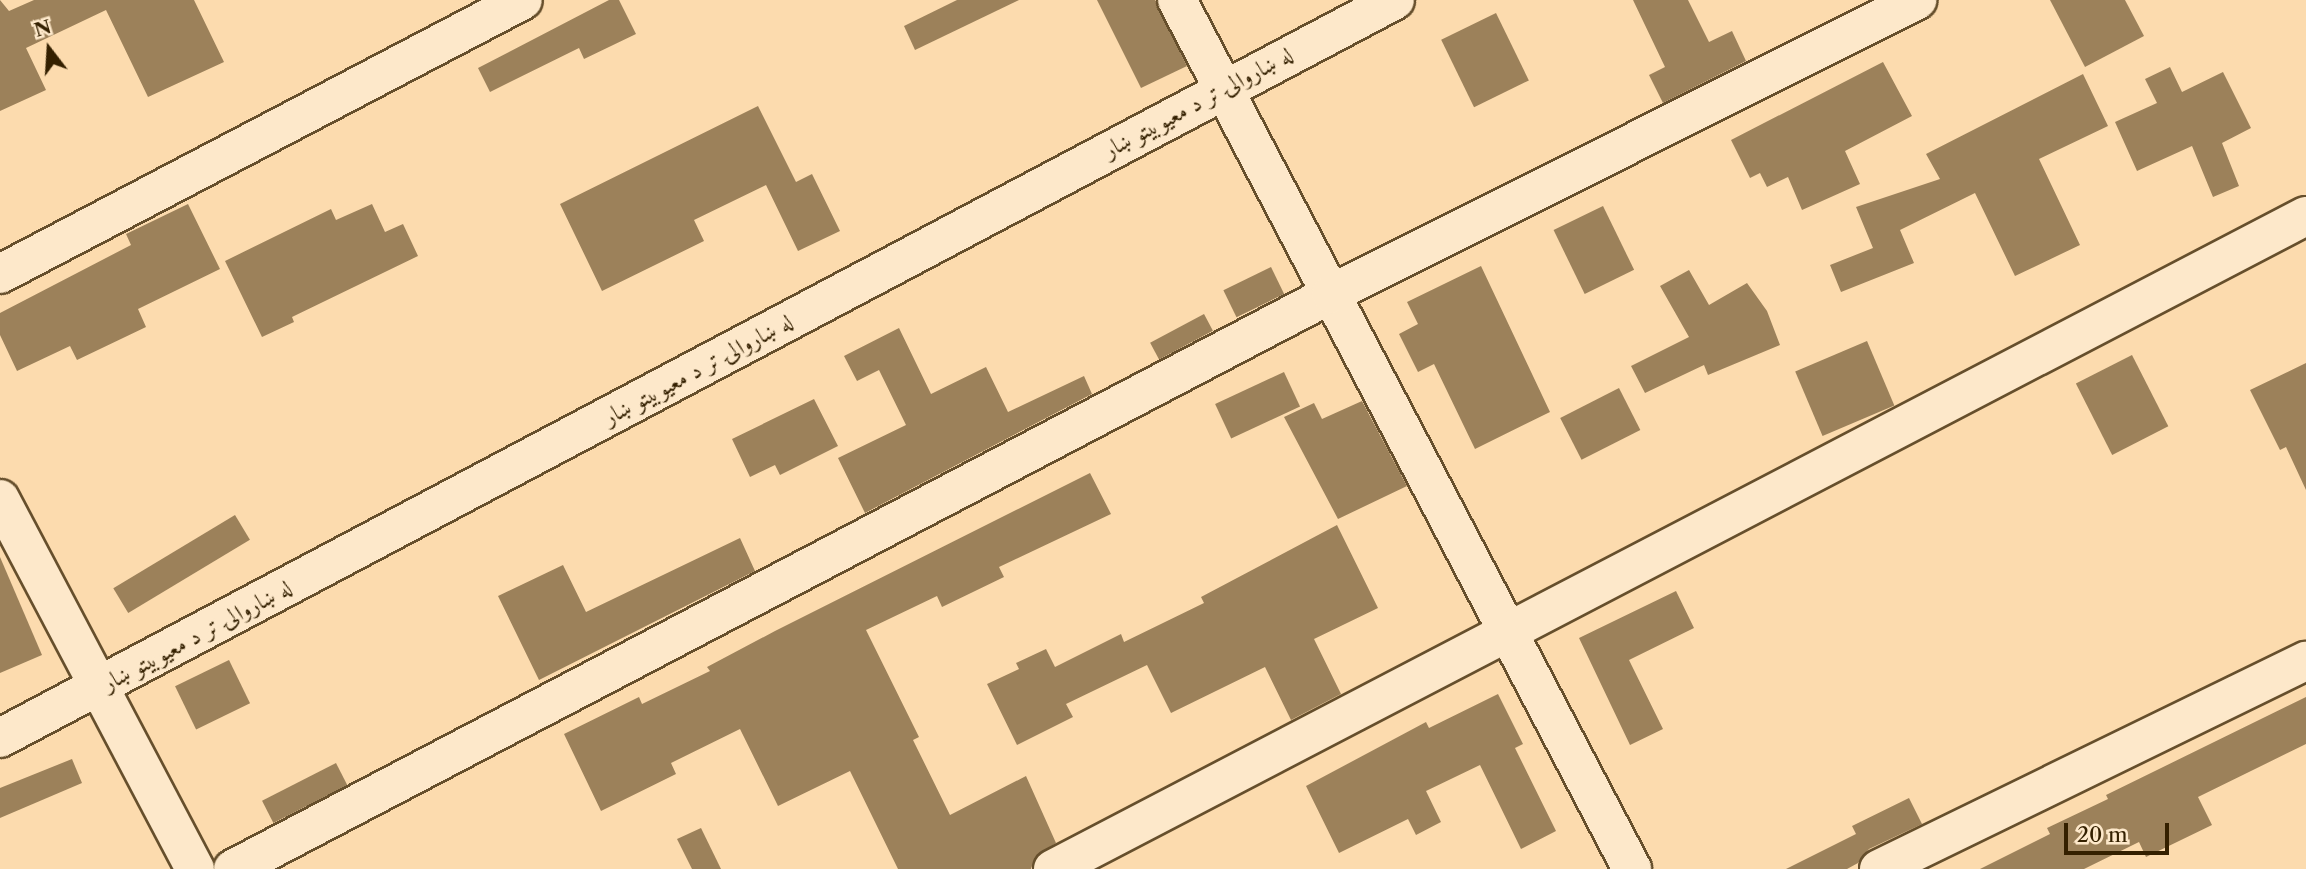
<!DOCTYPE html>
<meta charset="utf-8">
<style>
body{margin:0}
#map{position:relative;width:2306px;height:869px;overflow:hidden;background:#fcdbae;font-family:"Libre Caslon Text",Amiri,serif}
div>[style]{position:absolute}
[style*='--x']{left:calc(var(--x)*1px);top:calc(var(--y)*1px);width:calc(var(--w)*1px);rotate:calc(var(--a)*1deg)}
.building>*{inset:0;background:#9c815a;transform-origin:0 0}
.roads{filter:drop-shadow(2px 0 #664f2c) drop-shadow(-2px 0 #664f2c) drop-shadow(0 2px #664f2c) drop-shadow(0 -2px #664f2c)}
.street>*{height:38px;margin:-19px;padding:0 19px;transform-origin:19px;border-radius:19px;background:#fde8ca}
.secondary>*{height:38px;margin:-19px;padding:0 19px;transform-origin:19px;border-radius:19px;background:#fde8ca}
span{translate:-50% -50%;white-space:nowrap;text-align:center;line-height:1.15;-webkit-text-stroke:6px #fde8ca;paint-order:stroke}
.street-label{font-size:23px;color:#342000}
.north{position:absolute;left:14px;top:14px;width:70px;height:70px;-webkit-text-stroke:5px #fde8ca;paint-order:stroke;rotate:343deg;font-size:19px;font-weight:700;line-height:28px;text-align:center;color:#342000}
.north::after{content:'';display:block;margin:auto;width:24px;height:32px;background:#342000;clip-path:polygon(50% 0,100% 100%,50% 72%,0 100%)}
.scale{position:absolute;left:2064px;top:823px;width:105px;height:32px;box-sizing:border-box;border:4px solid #342000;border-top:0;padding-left:9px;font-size:21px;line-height:24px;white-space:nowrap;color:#342000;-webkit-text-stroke:5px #fde8ca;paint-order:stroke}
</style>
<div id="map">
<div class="building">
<i style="clip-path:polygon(0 0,9px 11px,34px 0,194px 0,224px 62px,148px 97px,106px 10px,26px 48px,46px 90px,0 111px)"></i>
<i style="clip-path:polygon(609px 0,619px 0,636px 34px,584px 59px,579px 48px,490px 92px,478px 68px)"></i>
<i style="clip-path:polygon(957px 0,1019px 0,915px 50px,904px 26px)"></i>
<i style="clip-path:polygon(1097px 0,1155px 0,1187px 66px,1141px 88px)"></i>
<i style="clip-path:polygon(1633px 0,1688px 0,1709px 42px,1732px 31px,1746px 61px,1663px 103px,1649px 75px,1665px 67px)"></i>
<i style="clip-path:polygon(2050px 0,2125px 0,2144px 36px,2085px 67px)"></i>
<i style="left:1496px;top:13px;width:75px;height:61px;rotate:64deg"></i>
<i style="clip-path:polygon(1883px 62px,1912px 116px,1845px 151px,1860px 184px,1802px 210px,1788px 177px,1767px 187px,1760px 173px,1750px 178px,1731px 140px)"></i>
<i style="clip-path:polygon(2170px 67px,2182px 92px,2223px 72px,2251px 128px,2222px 143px,2239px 186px,2213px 197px,2192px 146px,2137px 171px,2115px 122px,2157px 103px,2145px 79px)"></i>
<i style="clip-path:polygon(2083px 74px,2108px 126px,2039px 159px,2080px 245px,2015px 276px,1975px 193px,1900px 230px,1914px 263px,1841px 292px,1830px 265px,1873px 248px,1856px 207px,1940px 179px,1926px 154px)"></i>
<i style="clip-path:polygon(758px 106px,796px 182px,812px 174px,840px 231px,798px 251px,766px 185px,694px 220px,704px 241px,602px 291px,560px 204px)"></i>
<i style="clip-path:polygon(188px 204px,220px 269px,138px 309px,146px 327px,77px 360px,70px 346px,17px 371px,0 335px,0 313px,131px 245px,126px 234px)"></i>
<i style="clip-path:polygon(372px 204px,385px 232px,403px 224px,418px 256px,292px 317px,294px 322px,262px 337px,225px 261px,331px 209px,336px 220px)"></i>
<i style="left:1603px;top:206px;width:71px;height:55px;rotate:64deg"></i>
<i style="clip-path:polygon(1481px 266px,1550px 412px,1475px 449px,1434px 364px,1418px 372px,1399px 334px,1418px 324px,1407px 302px)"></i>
<i style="left:1271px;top:267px;width:30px;height:53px;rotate:64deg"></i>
<i style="clip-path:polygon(1689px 270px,1709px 305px,1747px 283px,1767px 311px,1780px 345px,1708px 375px,1704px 365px,1645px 393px,1631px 366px,1689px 337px,1660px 286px)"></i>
<i style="left:1204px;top:314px;width:19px;height:61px;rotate:62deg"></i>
<i style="clip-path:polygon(899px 328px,931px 394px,986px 367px,1008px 412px,1084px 376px,1092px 394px,865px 513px,838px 458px,906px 425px,879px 370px,857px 381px,844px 356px)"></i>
<i style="left:1867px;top:341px;width:70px;height:78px;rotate:67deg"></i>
<i style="left:2132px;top:355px;width:80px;height:63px;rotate:63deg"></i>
<i style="clip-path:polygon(2306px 363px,2306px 490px,2286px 447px,2280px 450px,2250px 390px)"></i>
<i style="left:1284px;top:372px;width:38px;height:76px;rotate:65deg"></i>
<i style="left:1619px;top:388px;width:47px;height:66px;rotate:63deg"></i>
<i style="clip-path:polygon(814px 399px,838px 446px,780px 475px,775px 465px,750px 477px,732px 439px)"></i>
<i style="clip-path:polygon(1362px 401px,1407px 486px,1338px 519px,1284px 417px,1314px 403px,1322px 419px)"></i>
<i style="clip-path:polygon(1090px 473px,1111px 514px,999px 567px,1004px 577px,942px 607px,937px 596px,866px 630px,919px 737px,913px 740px,950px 815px,1026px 776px,1056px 843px,1035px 857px,1031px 869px,898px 869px,850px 771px,778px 806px,740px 729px,671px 763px,676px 774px,601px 811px,564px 734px,639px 697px,642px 704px,710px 671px,707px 667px,775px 631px)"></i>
<i style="left:235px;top:515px;width:29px;height:142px;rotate:59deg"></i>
<i style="clip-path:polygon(1337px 525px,1378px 608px,1314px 639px,1341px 694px,1291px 720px,1265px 667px,1171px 713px,1147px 665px,1066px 704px,1073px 717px,1017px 745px,987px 684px,1019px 669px,1016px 663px,1046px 649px,1055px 667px,1121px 634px,1124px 642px,1204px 603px,1201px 597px)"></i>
<i style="clip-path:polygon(740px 538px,755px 571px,539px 680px,498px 596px,563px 565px,586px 612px)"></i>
<i style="clip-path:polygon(0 557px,42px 655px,0 673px)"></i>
<i style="clip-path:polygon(1676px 591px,1694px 628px,1629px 660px,1663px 729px,1630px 745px,1579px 638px)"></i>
<i style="left:229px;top:660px;width:48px;height:60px;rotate:64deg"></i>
<i style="clip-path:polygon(1498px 694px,1523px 744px,1515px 748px,1556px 831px,1521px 849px,1480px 765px,1426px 791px,1441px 822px,1416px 835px,1408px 819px,1339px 853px,1306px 786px,1426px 722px,1429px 728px)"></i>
<i style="clip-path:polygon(2306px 697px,2306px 744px,2198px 797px,2212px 825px,2146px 857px,2139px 842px,2084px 869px,1980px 869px,2050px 834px,2047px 828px,2108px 799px,2106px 795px)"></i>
<i style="clip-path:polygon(72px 759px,82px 783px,0 818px,0 788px)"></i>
<i style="left:336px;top:763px;width:25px;height:83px;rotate:63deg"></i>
<i style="clip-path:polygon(1909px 798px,1922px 824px,1869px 849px,1858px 863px,1847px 869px,1786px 869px,1856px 834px,1852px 826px)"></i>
<i style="clip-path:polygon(701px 828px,721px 869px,692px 869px,677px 839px)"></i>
</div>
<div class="roads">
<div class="street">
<i style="--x:1177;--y:0;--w:981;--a:62.36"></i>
<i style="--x:0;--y:274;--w:590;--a:-27.65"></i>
<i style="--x:0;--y:499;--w:418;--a:62.2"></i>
<i style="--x:233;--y:869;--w:1239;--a:-27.64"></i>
<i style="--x:1331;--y:294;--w:656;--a:-26.64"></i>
<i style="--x:1053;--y:869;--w:1413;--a:-27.53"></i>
<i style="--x:1879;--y:869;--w:475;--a:-26"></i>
</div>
<div class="secondary">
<i style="--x:0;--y:738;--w:1578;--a:-27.88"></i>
</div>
</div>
<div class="street-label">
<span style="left:1198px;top:102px;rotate:-28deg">له ښاروالۍ تر د معیوبیتو ښار</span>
<span style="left:698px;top:369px;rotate:-28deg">له ښاروالۍ تر د معیوبیتو ښار</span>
<span style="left:197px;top:635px;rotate:-28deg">له ښاروالۍ تر د معیوبیتو ښار</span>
</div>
<div class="north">N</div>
<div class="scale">20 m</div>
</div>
